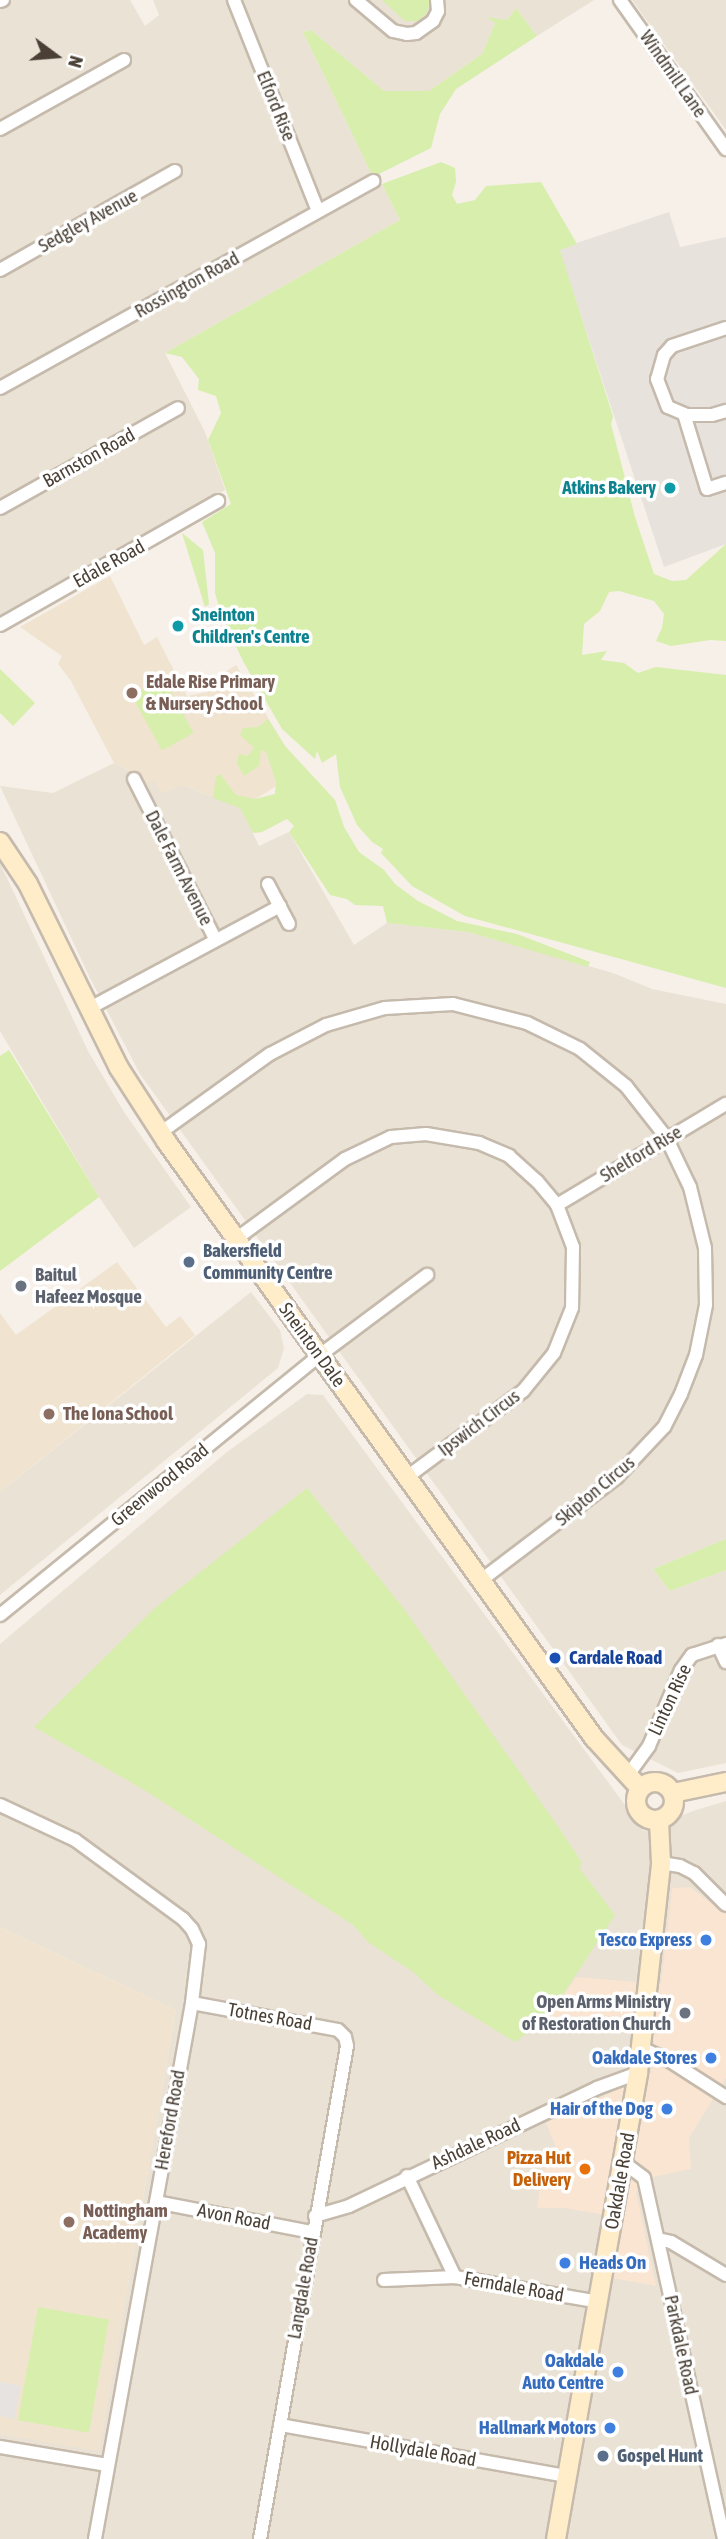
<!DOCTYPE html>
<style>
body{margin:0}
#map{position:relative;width:726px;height:2539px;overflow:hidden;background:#f6f0e8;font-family:"Asap Condensed",sans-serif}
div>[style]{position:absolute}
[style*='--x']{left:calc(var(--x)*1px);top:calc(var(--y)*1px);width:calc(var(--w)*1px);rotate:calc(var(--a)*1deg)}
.residential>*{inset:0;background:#eae2d5}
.commercial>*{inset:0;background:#f9e5d1}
.industrial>*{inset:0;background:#e8e2dd}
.education>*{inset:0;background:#f0e4d0}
.green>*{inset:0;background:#d7eead;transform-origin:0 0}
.parking>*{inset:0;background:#e7e3e0}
.roads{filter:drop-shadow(2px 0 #c5baac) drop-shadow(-2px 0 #c5baac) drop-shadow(0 2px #c5baac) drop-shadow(0 -2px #c5baac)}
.street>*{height:12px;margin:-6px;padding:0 6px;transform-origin:6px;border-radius:6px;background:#fff}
.secondary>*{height:18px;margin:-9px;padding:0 9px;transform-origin:9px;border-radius:9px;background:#ffedc9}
.secondary>.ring{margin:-9px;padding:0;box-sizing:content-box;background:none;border:18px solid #ffedc9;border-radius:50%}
.dots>*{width:19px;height:19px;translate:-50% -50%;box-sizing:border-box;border:4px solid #fff;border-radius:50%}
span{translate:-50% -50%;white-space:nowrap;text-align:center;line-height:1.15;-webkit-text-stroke:7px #fff;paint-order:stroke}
.street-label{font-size:19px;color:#4a4036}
.culture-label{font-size:19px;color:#0d838f;font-weight:700}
.right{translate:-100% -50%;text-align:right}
.left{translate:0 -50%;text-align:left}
.education-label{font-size:19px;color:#785e54;font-weight:700}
.service-label{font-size:19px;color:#4e5e75;font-weight:700}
.worship-label{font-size:19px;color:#5b616d;font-weight:700}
.transit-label{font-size:19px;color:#164399;font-weight:700}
.shop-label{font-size:19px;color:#366cbe;font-weight:700}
.food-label{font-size:19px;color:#c56008;font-weight:700}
.north{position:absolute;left:21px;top:21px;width:70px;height:70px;-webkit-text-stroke:5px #fff;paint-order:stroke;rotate:106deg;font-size:19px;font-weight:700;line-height:28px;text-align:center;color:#4a4036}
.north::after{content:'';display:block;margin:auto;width:24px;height:32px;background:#4a4036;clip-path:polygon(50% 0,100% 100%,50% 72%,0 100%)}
</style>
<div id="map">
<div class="residential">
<i style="clip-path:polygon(0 0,130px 0,145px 26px,159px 15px,153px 0,594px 0,537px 36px,516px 8px,507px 20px,488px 18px,495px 23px,482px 54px,429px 91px,384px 91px,311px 30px,303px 32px,373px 177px,382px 184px,400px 220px,165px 353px,205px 432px,225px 490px,0 616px)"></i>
<i style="clip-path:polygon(632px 0,726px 0,726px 130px)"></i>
<i style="clip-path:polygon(114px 763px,139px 776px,182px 785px,241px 808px,259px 846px,289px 832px,354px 945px,387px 923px,468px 932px,613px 973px,652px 989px,726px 1004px,726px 1539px,653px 1569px,670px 1591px,726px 1570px,726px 1763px,678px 1773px,622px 1745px,140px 1074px,90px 978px,0 786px,53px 793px)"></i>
<i style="clip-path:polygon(0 863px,88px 1051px,124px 1112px,191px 1207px,134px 1248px,99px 1197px,0 1031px)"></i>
<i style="clip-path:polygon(251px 1292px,280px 1330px,284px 1348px,278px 1368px,0 1595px,0 1492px)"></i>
<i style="clip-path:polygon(307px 1394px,323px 1395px,644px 1831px,693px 1811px,726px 1801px,726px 2539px,0 2539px,0 2434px,99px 2450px,176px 2010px,0 1927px,0 1644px,227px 1452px)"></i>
</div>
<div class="commercial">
<i style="clip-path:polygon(690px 1887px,726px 1915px,726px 2078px,689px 2138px,691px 2169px,652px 2177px,636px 2192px,656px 2286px,612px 2278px,622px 2218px,565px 2208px,537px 2208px,542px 2173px,558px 2153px,546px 2123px,651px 2074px,654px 2038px,547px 2019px,576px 1977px,661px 1984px,672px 1888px)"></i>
</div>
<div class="industrial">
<i style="clip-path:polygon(669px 212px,680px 247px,726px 237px,726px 544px,664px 567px,559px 249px)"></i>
</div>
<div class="education">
<i style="clip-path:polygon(110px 576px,144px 645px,157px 637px,187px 696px,217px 690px,216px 678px,236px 665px,285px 746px,304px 769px,241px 808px,182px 785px,162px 794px,154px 780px,146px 783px,139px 776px,114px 763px,71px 681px,58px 664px,62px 656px,20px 627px)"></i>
<i style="clip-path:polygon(117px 1262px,166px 1327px,180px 1316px,195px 1335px,0 1492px,0 1313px,16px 1335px)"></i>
<i style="clip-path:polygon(0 1927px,176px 2010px,99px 2451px,0 2434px)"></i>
</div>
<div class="green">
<i style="clip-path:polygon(382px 0,431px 0,426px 14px,418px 21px,405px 21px)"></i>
<i style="clip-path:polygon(516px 8px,537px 36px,456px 89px,440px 114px,431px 148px,373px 177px,303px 32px,311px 30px,384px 91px,429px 91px,482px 54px,495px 23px,486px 17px,507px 20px)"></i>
<i style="clip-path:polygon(441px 162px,455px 168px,456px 182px,452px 195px,457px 204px,475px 200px,486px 186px,541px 182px,577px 244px,560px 250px,613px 416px,611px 424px,635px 517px,654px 574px,672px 581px,686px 580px,726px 544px,726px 641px,710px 640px,671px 646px,656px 641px,662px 628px,664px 614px,654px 601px,619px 591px,609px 592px,600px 611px,584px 624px,582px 655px,607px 651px,601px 660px,624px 663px,638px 673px,656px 667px,726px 675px,726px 988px,465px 916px,412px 886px,381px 853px,383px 849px,372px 842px,357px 825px,340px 787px,336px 754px,322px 763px,317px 751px,315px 759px,282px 729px,243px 661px,221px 614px,215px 593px,215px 553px,202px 522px,231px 504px,208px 440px,221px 413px,216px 396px,198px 390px,199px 379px,182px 357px,165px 353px,400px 220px,382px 184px)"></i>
<i style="clip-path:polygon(182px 533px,203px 550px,209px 604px,205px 607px)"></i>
<i style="clip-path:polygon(0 669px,35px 703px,13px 726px,0 713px)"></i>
<i style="left:163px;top:678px;width:63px;height:36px;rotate:61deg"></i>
<i style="clip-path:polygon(268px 719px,285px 746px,335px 800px,344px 827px,359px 852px,384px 870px,395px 884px,418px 901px,457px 921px,517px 934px,590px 962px,588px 967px,468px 932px,387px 923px,383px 906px,355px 905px,347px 899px,330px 895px,289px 832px,294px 826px,287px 819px,262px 832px,253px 833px,240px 808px,213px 798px,216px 776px,220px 774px,236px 795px,255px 799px,275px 794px,276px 782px,266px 752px,261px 750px,259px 766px,244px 776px,237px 764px,239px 754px,248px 756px,254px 748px,240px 735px,243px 728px,258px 727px)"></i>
<i style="clip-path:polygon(9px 1050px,99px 1197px,0 1271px,0 1056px)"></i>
<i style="clip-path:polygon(307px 1488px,404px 1609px,557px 1825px,581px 1861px,580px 1869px,615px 1915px,547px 2019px,515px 2042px,438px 1995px,412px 1971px,369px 1943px,353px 1925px,146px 1791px,34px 1727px,156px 1607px)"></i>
<i style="clip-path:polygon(726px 1539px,726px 1570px,670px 1591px,653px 1569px)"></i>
<i style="left:38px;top:2307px;width:72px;height:115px;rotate:10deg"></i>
</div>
<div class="parking">
<i style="clip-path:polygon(0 2382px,21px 2386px,14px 2419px,0 2416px)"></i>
</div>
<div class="roads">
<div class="street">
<i style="--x:234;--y:0;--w:227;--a:68.3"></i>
<i style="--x:356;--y:0;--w:48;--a:40"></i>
<i style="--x:393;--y:31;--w:14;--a:12"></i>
<i style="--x:407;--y:34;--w:9;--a:-6"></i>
<i style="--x:416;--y:33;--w:21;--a:-35"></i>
<i style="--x:433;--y:21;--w:11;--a:-63"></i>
<i style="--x:438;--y:11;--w:11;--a:-95"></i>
<i style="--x:620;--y:0;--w:183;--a:54.6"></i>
<i style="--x:0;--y:1;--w:3;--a:-18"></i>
<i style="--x:0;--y:129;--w:142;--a:-29.1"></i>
<i style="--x:0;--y:270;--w:201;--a:-29.5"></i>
<i style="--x:726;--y:328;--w:57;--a:161.6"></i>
<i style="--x:672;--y:346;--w:12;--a:132"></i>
<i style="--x:664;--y:355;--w:25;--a:106"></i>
<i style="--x:657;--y:379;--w:30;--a:69"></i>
<i style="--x:668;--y:407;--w:21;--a:23"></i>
<i style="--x:687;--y:415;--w:25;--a:0"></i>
<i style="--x:712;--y:415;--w:15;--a:-16"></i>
<i style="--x:0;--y:388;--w:427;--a:-29"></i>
<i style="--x:684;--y:414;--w:78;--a:73"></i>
<i style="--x:707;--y:489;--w:20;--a:-18"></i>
<i style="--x:0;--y:508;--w:204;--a:-29.3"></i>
<i style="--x:0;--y:625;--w:251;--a:-29.6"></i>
<i style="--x:134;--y:779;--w:179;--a:63.1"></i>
<i style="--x:268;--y:884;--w:45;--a:62.3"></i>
<i style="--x:88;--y:1009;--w:218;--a:-28.2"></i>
<i style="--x:160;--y:1133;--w:135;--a:-35.7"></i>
<i style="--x:270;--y:1054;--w:63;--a:-27.4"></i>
<i style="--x:326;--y:1025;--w:61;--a:-16.1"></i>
<i style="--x:385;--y:1008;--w:68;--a:-3.4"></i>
<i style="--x:453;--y:1004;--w:76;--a:14.4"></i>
<i style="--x:527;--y:1023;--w:59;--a:26.1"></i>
<i style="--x:580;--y:1049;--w:59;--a:38.8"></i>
<i style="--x:626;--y:1086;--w:65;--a:51.9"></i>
<i style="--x:666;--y:1137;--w:55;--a:64.4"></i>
<i style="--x:690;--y:1187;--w:63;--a:76.2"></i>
<i style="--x:705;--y:1248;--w:57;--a:89"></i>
<i style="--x:706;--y:1305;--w:51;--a:101.3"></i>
<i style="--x:696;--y:1355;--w:42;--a:111"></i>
<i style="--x:681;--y:1394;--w:37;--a:117"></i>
<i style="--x:664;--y:1427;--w:69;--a:133.2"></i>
<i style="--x:617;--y:1477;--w:172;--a:142.8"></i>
<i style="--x:557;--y:1205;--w:197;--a:-30.9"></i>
<i style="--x:236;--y:1239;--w:135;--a:-36.3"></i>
<i style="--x:345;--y:1159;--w:51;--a:-25.6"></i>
<i style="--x:391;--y:1137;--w:35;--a:-5"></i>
<i style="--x:426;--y:1134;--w:54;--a:9.6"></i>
<i style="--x:479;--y:1143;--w:33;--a:23"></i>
<i style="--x:509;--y:1156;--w:38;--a:42"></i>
<i style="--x:537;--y:1181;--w:31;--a:50"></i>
<i style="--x:557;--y:1205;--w:45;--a:69.1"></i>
<i style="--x:573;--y:1247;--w:61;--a:90.9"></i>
<i style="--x:572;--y:1308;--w:48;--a:111.8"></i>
<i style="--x:554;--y:1353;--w:49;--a:129.2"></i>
<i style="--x:523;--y:1391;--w:144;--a:143.4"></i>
<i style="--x:0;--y:1615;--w:412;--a:-39.1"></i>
<i style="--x:320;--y:1355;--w:134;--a:-36.8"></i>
<i style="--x:718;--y:1645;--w:19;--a:65"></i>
<i style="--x:628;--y:1775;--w:36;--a:-54"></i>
<i style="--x:649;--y:1746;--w:82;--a:-67.2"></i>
<i style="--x:681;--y:1670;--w:19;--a:-54"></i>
<i style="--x:692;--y:1655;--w:36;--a:-18"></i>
<i style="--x:0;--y:1805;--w:83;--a:25"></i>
<i style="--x:75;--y:1840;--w:134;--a:36.2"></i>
<i style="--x:183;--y:1919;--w:13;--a:48"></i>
<i style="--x:192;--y:1929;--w:17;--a:65"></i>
<i style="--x:199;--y:1944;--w:59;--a:96.8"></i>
<i style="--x:192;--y:2003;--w:545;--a:100.26"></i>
<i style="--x:661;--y:1863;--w:19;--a:9"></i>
<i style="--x:680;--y:1866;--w:16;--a:27"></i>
<i style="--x:694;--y:1873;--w:45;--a:45"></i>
<i style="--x:192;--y:2003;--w:148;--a:10.5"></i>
<i style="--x:338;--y:2030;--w:10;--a:45"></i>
<i style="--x:345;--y:2037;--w:9;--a:77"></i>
<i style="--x:347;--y:2046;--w:501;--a:100.01"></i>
<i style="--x:641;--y:2048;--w:32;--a:24"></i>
<i style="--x:670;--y:2061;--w:67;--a:32.7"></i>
<i style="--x:623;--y:2162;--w:26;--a:37"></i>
<i style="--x:644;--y:2178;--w:370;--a:77.5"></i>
<i style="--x:407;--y:2176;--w:112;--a:64.6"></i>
<i style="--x:455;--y:2277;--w:146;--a:9.8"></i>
<i style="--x:156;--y:2202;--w:159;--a:10.9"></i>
<i style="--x:315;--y:2216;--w:35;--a:-16"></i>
<i style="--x:349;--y:2206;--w:275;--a:-25.4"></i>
<i style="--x:597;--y:2088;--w:44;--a:-20.1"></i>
<i style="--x:658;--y:2239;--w:13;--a:13"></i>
<i style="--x:671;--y:2242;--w:64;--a:31"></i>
<i style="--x:384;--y:2280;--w:71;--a:-2.4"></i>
<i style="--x:280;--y:2425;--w:291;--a:10.1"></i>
<i style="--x:0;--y:2447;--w:109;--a:9.5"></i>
</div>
<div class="secondary">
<i style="--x:0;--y:842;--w:50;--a:56.3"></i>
<i style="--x:28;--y:884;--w:205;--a:63.7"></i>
<i style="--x:119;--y:1068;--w:87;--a:57.2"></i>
<i style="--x:166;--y:1141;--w:735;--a:54.36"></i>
<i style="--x:594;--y:1738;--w:68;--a:47.4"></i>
<i class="ring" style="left:636px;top:1782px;width:20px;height:20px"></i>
<i style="--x:673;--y:1793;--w:54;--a:-11.7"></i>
<i style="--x:556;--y:2539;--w:473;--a:-80"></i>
<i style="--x:638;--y:2073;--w:211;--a:-83.7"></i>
<i style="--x:661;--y:1863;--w:43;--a:-92.7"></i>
</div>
</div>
<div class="dots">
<i style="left:670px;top:488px;background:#0f9aa8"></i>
<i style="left:178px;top:626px;background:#0f9aa8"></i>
<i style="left:132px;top:693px;background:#8d6e63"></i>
<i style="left:189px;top:1262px;background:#5c6f8a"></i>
<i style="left:21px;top:1286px;background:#6b7280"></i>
<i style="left:49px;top:1414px;background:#8d6e63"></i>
<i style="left:555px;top:1658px;background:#1a4fb4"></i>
<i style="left:706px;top:1940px;background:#3f7fe0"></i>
<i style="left:685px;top:2013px;background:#6b7280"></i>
<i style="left:711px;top:2058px;background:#3f7fe0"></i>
<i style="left:667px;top:2109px;background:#3f7fe0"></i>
<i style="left:585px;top:2169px;background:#e8710a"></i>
<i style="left:69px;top:2222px;background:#8d6e63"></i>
<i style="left:565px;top:2263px;background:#3f7fe0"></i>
<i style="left:618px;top:2372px;background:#3f7fe0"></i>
<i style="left:610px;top:2428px;background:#3f7fe0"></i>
<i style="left:603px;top:2456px;background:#5c6f8a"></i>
</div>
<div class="street-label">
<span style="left:673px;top:74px;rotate:55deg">Windmill Lane</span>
<span style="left:276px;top:106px;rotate:68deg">Elford Rise</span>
<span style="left:88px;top:221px;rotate:-29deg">Sedgley Avenue</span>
<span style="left:187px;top:285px;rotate:-29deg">Rossington Road</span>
<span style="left:89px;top:458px;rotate:-29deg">Barnston Road</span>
<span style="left:109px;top:564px;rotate:-29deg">Edale Road</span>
<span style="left:179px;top:868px;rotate:63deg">Dale Farm Avenue</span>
<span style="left:641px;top:1154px;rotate:-31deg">Shelford Rise</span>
<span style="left:312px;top:1345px;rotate:54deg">Sneinton Dale</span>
<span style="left:479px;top:1423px;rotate:-37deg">Ipswich Circus</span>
<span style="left:160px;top:1485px;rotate:-39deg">Greenwood Road</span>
<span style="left:595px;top:1491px;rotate:-40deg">Skipton Circus</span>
<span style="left:670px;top:1700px;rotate:-65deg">Linton Rise</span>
<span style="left:270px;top:2017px;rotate:10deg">Totnes Road</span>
<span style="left:170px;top:2120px;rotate:-80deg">Hereford Road</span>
<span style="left:476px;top:2144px;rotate:-25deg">Ashdale Road</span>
<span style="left:620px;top:2181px;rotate:-80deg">Oakdale Road</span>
<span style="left:234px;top:2217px;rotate:11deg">Avon Road</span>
<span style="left:514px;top:2287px;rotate:10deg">Ferndale Road</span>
<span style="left:303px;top:2288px;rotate:-80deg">Langdale Road</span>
<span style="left:681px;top:2345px;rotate:78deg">Parkdale Road</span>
<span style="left:423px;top:2451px;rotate:10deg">Hollydale Road</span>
</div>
<div class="culture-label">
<span class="right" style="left:656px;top:488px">Atkins Bakery</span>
<span class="left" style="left:192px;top:626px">Sneinton<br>Children's Centre</span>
</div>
<div class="education-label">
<span class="left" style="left:146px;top:693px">Edale Rise Primary<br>&amp; Nursery School</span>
<span class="left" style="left:63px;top:1414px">The Iona School</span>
<span class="left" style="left:83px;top:2222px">Nottingham<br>Academy</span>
</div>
<div class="service-label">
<span class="left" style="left:203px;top:1262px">Bakersfield<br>Community Centre</span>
<span class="left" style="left:617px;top:2456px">Gospel Hunt</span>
</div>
<div class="worship-label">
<span class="left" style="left:35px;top:1286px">Baitul<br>Hafeez Mosque</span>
<span class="right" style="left:671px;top:2013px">Open Arms Ministry<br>of Restoration Church</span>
</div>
<div class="transit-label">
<span class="left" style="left:569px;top:1658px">Cardale Road</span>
</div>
<div class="shop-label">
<span class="right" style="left:692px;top:1940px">Tesco Express</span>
<span class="right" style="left:697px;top:2058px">Oakdale Stores</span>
<span class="right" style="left:653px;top:2109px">Hair of the Dog</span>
<span class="left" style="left:579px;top:2263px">Heads On</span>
<span class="right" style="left:604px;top:2372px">Oakdale<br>Auto Centre</span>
<span class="right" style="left:596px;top:2428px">Hallmark Motors</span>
</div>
<div class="food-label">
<span class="right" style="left:571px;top:2169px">Pizza Hut<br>Delivery</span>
</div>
<div class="north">N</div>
</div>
